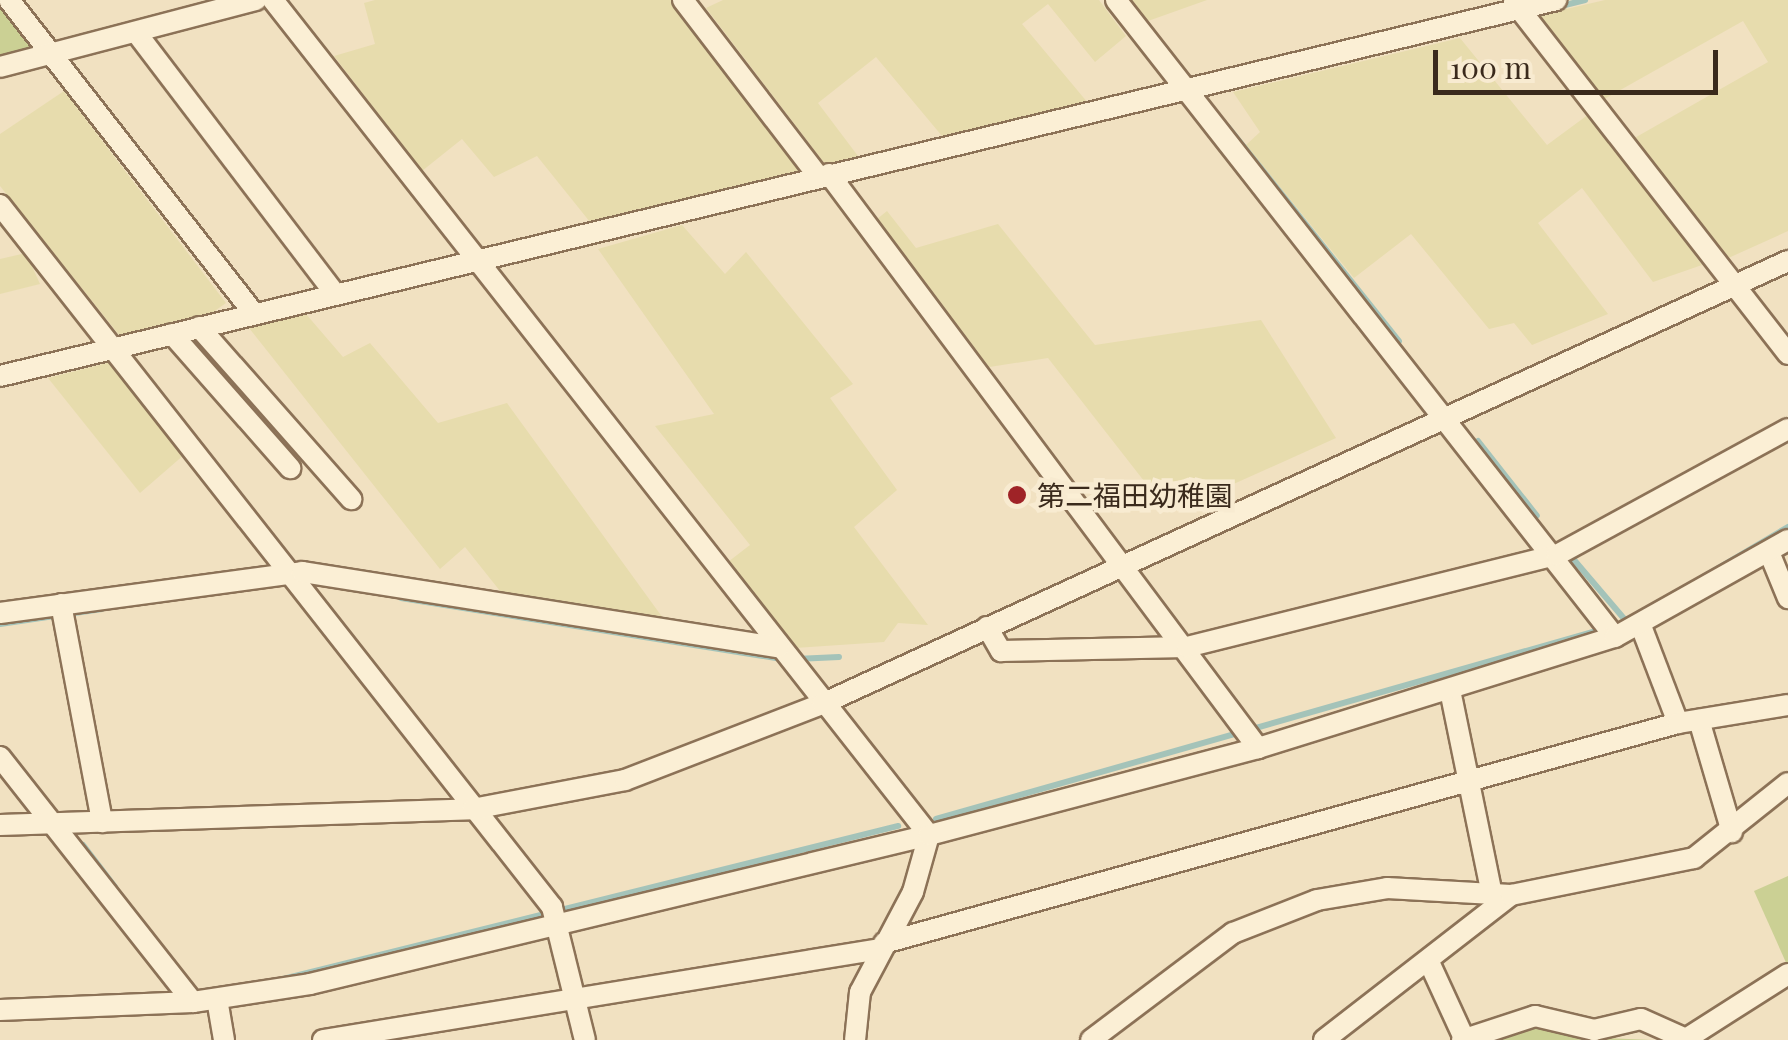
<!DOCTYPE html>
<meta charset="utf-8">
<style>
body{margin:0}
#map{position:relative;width:1788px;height:1040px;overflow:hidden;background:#f1e1c1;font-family:"Playfair Display","Noto Sans JP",serif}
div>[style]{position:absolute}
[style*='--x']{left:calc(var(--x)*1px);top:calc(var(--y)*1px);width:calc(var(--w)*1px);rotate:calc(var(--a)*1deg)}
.farmland>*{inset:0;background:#e7dcad}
.green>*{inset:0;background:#cbd094}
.stream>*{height:6px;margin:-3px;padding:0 3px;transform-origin:3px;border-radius:3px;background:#a4c3b9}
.roads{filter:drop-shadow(2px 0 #8c7257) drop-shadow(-2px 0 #8c7257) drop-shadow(0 2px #8c7257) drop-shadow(0 -2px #8c7257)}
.minor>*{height:20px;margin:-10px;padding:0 10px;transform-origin:10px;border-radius:10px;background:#fbefd5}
.dots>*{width:28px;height:28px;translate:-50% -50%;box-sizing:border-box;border:5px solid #f8ebd1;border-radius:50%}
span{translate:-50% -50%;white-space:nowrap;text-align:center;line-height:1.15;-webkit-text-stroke:9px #f8ebd1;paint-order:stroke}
.poi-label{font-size:28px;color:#3a2a1c}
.left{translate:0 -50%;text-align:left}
.scale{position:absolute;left:1433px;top:50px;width:285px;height:45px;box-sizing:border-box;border:5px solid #3a2a1c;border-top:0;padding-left:12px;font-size:30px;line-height:35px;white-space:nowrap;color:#3a2a1c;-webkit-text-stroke:8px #f8ebd1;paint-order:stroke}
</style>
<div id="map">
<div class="farmland">
<i style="clip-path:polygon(375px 0,673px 0,810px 172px,590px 222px,537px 156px,494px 177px,462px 139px,422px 171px,334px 56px,375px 44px,364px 3px)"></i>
<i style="clip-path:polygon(723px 0,1099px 0,1126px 36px,1095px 62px,1048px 4px,1022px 24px,1088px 103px,942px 136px,876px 57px,818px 103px,861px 160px,825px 164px,706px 8px)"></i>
<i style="clip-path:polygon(1131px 0,1207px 0,1148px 21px)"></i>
<i style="clip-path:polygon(1605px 0,1788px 0,1788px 231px,1724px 260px,1631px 140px,1768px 62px,1743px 21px,1599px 102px,1532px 17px)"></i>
<i style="clip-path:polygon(1460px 38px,1547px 145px,1589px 114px,1702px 265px,1653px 282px,1582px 188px,1538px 223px,1608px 314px,1532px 345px,1514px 323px,1489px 329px,1411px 234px,1354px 278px,1246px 145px,1260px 132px,1233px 92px)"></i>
<i style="clip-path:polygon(64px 91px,226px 303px,199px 322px,120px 336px,0 186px,0 134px)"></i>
<i style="clip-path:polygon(887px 211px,916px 248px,998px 224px,1095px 345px,1261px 320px,1336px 438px,1169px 513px,1048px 358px,983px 368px,871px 224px)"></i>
<i style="clip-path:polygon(682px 225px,725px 274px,746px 252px,853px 384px,830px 398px,897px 490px,854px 527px,928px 625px,898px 623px,884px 642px,795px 648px,724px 565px,750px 545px,655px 426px,714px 414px,598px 249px)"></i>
<i style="clip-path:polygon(26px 253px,40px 284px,0 294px,0 259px)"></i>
<i style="clip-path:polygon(306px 314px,343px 357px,370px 343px,438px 423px,507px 403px,668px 625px,504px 596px,465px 547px,440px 569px,249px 328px)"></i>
<i style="clip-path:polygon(115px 361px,185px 454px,140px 493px,48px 378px)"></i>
</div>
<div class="green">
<i style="clip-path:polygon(0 3px,38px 50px,0 58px)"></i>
<i style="clip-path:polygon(1788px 876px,1788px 967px,1754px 891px)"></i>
<i style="clip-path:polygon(1530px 1025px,1581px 1037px,1652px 1040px,1486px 1040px)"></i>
</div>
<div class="stream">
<i style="--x:1557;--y:7;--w:29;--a:-14"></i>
<i style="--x:1228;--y:127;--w:274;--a:51.4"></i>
<i style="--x:1478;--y:441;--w:95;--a:51.8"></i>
<i style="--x:1569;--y:554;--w:88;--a:49.6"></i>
<i style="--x:1703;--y:577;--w:99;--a:-30.5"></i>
<i style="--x:401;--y:598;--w:387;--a:9.1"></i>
<i style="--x:0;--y:624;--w:103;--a:-8.4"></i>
<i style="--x:796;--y:659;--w:43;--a:-2.7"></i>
<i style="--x:936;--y:819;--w:694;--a:-15.9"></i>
<i style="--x:83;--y:845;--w:53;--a:52.7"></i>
<i style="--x:283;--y:979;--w:634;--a:-13.97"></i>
</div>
<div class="roads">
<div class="minor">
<i style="--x:9;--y:0;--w:398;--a:52"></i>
<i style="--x:273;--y:0;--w:1062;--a:51.85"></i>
<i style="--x:929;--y:835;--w:59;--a:105.7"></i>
<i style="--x:913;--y:892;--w:113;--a:117.9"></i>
<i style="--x:860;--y:992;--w:48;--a:95.9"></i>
<i style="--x:683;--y:0;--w:223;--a:52.5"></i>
<i style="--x:1116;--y:0;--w:809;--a:51.93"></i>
<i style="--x:1514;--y:2;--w:446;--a:52.1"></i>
<i style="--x:138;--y:35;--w:325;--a:52.7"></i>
<i style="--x:0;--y:67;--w:265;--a:-14.7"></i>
<i style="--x:829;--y:174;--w:717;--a:53.23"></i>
<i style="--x:0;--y:205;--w:893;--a:51.82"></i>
<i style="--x:552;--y:907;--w:137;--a:76.1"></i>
<i style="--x:199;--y:327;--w:230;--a:48.5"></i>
<i style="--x:172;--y:334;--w:179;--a:48.6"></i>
<i style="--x:0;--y:376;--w:1601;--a:-13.58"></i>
<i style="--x:1769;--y:552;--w:50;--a:67.6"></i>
<i style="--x:61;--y:604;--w:222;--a:79.3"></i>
<i style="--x:0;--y:613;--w:305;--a:-7.7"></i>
<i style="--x:302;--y:572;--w:482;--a:9"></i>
<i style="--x:1641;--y:626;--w:104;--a:69.1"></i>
<i style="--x:987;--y:627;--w:28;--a:60"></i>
<i style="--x:1001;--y:651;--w:186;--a:-1.2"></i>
<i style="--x:1187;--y:647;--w:381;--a:-14"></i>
<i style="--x:1557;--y:555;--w:263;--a:-28.6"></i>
<i style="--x:1450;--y:690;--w:209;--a:78.4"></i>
<i style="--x:1699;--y:720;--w:117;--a:73.6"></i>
<i style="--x:0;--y:757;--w:312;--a:51.8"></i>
<i style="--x:0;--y:825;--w:473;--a:-1.9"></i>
<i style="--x:473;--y:809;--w:155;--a:-10.8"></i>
<i style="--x:625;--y:780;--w:211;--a:-21.1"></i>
<i style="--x:822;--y:704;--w:1063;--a:-24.64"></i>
<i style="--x:884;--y:943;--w:824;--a:-15.49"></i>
<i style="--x:1678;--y:723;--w:111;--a:-9.3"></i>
<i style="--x:1429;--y:962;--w:84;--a:65.3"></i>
<i style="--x:217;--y:999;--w:42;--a:80.3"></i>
<i style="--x:0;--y:1010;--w:193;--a:-2.4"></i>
<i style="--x:193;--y:1002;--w:118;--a:-8.7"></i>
<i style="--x:310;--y:984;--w:637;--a:-13.53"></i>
<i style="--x:929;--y:835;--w:340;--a:-14.8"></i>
<i style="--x:1258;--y:748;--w:374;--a:-17.3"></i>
<i style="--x:1615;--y:637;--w:198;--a:-29.3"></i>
<i style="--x:323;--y:1040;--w:564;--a:-9.28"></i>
<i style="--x:1091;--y:1040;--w:178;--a:-37"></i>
<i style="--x:1233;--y:933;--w:90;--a:-21.4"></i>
<i style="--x:1317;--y:900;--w:71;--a:-9.7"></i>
<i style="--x:1387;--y:888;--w:124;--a:3.2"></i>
<i style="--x:1324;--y:1040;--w:237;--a:-37.8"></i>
<i style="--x:1511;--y:895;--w:187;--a:-11.4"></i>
<i style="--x:1694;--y:858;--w:120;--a:-38.6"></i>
<i style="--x:1462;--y:1040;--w:77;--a:-18.2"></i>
<i style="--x:1535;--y:1016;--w:61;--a:13.3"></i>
<i style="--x:1594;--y:1030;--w:48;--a:-13.2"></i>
<i style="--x:1641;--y:1019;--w:49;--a:24"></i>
<i style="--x:1686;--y:1039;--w:121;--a:-32.5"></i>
</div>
</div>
<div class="dots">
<i style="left:1017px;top:495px;background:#9f2327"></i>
</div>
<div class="poi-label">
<span class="left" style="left:1037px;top:495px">第二福田幼稚園</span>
</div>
<div class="scale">100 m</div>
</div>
